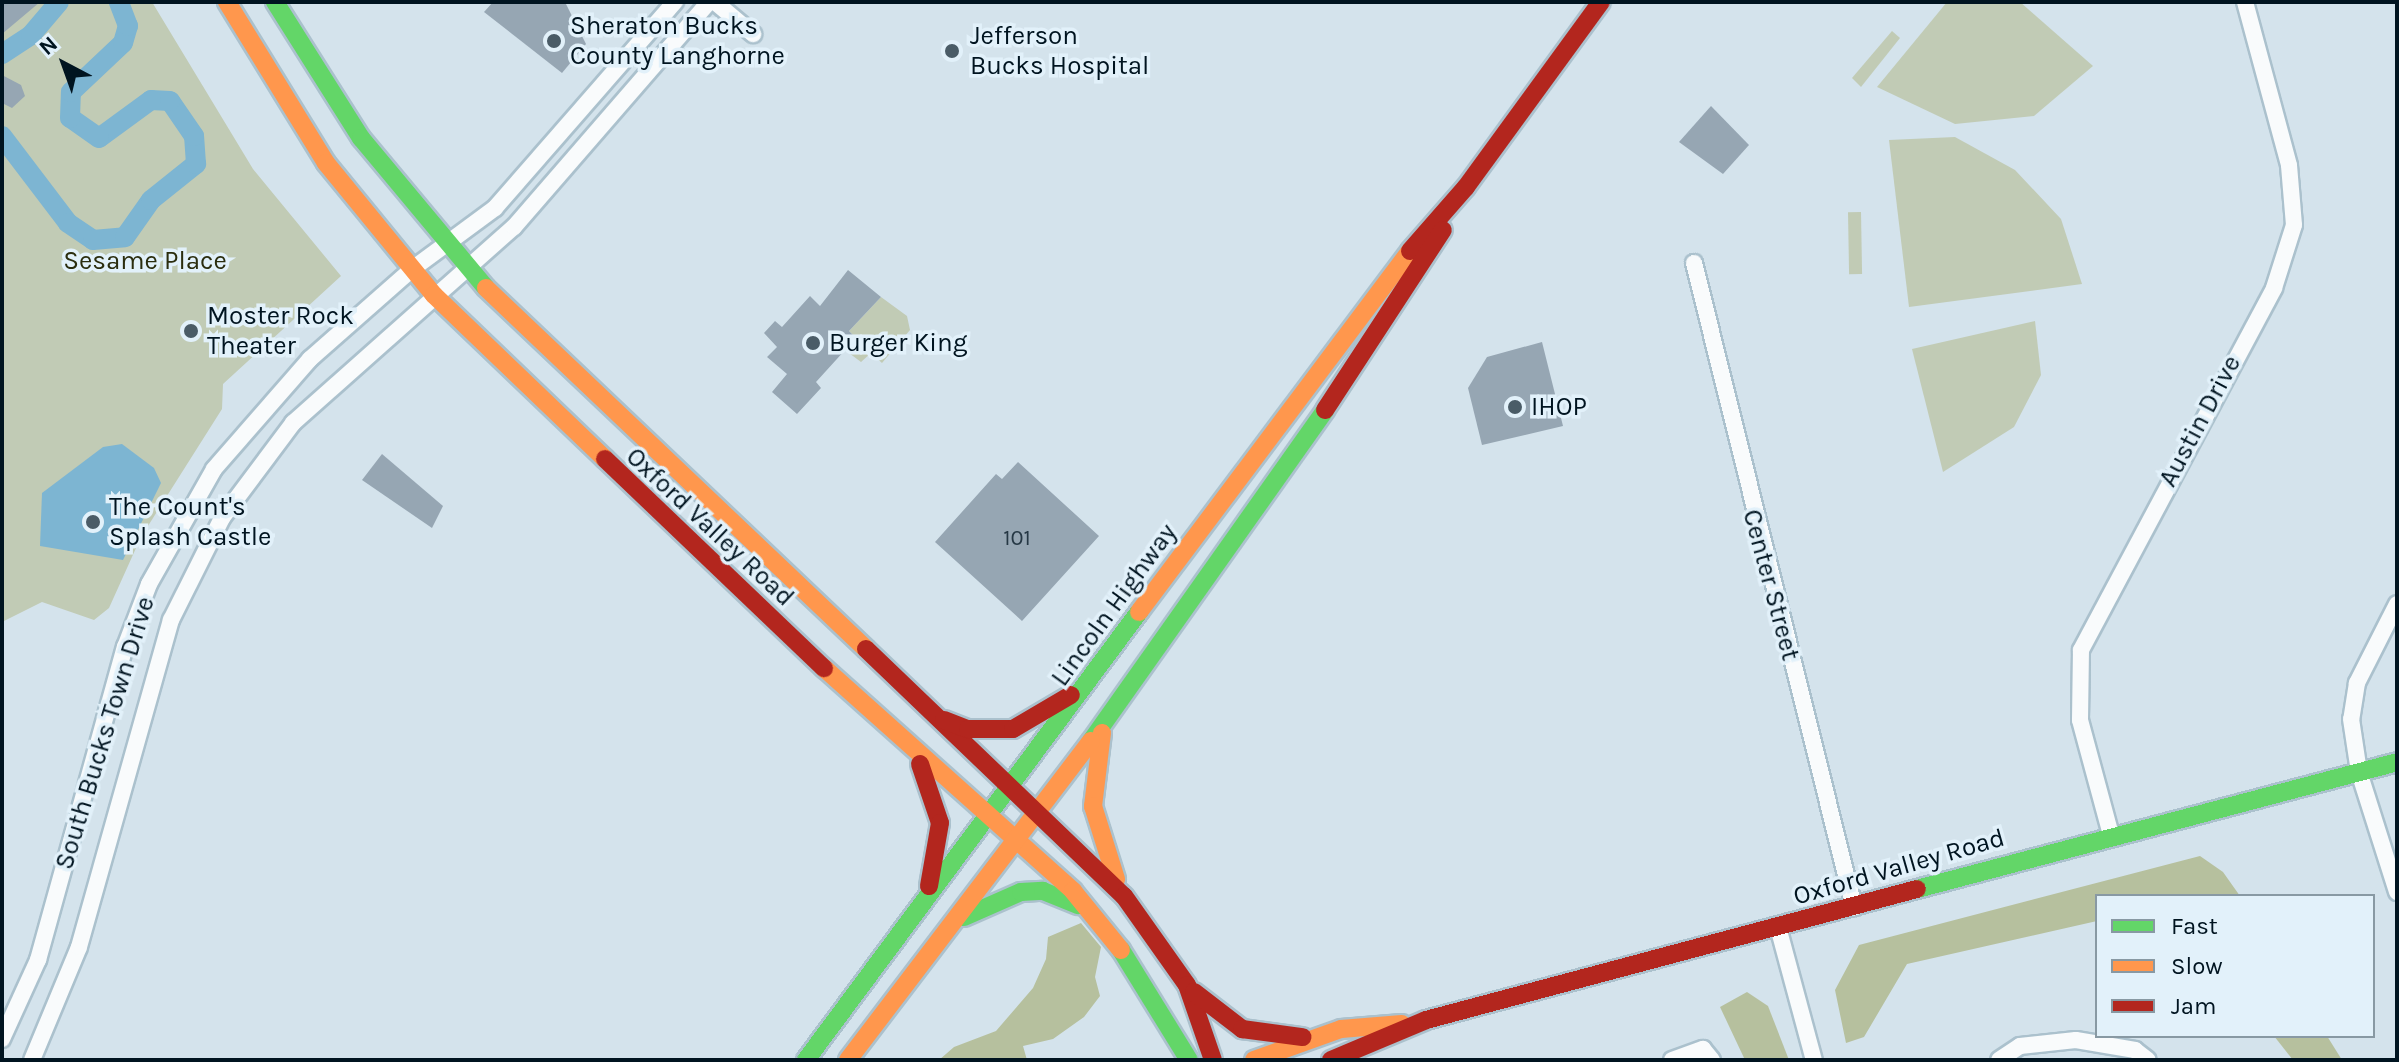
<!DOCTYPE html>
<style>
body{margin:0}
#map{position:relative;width:2399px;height:1062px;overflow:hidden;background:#d4e3ec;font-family:Karla,sans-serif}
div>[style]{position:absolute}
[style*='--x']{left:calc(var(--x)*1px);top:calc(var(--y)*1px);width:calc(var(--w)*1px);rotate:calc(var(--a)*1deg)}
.green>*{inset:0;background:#c1cbb5;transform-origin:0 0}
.forest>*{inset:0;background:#b6c09e}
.water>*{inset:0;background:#7db5d2}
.canal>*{height:20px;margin:-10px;padding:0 10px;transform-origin:10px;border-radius:10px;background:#7db5d2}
.building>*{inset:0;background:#96a6b3}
.roads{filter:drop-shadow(2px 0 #abc1cd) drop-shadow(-2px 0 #abc1cd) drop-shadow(0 2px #abc1cd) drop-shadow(0 -2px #abc1cd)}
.street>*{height:16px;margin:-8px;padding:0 8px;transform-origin:8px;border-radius:8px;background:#f9fbfc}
.fast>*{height:18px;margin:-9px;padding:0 9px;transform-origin:9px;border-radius:9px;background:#63d668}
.slow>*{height:18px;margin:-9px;padding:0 9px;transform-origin:9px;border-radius:9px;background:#ff974d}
.jam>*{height:18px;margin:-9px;padding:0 9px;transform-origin:9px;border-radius:9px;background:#b3261e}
.dots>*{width:22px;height:22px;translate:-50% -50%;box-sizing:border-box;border:4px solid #e2f1fa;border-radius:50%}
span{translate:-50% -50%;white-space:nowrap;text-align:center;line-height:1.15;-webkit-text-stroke:7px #e2f1fa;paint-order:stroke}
.number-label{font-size:22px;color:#263845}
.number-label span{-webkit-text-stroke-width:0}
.poi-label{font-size:26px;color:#001420}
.left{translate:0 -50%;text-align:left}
.park-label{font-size:26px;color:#2a2d0e}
.street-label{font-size:26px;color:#001420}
.frame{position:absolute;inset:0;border:4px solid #001420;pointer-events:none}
.legend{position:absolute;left:2095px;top:894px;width:280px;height:144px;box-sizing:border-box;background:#e2f1fa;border:2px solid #8899a3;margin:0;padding:10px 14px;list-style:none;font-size:24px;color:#001420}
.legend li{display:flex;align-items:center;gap:16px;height:40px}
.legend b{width:40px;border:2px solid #8899a3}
.north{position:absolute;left:24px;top:24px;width:80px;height:80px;-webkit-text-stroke:6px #e2f1fa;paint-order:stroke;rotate:319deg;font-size:22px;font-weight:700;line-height:32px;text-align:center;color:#001420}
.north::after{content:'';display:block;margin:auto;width:28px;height:36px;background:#001420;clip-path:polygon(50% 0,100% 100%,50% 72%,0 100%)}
</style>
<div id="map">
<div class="green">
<i style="clip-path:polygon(2px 2px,152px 2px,253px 169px,341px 276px,223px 384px,222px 409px,141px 537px,109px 608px,94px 620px,42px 602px,2px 622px)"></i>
<i style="clip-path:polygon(1947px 2px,2020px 2px,2093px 66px,2034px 116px,1955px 124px,1877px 87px)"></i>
<i style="clip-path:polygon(1892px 31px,1900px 38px,1861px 87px,1852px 78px)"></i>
<i style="clip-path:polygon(1955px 137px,2015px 170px,2061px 219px,2082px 284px,1909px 307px,1889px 140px)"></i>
<i style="left:1861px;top:212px;width:62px;height:13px;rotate:89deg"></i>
<i style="clip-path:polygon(881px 297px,907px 316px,910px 330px,882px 363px,871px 353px,861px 362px,845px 350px,856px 338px,849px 331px)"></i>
<i style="clip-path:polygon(2035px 321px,2041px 375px,2014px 427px,1943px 472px,1912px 349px)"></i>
</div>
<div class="forest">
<i style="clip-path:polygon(2200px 856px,2223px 872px,2240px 896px,2097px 896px,2097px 921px,1907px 964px,1864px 1037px,1846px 1043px,1835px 990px,1859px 945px)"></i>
<i style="clip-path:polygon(1081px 923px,1101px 947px,1095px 977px,1100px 996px,1084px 1017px,1053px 1039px,1023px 1046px,1027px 1060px,939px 1060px,954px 1047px,996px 1031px,1033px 988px,1046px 959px,1048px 937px)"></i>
<i style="clip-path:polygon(1747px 992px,1768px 1006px,1789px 1060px,1745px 1060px,1720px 1007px)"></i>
<i style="clip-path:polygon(2274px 1036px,2327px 1036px,2342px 1060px,2293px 1060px)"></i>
</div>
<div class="water">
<i style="clip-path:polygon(122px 444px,154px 468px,161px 483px,123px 560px,40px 546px,42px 493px,103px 447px)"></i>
</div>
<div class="canal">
<i style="--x:2;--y:54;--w:35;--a:-33"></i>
<i style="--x:31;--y:35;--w:43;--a:-49.7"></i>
<i style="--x:2;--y:136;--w:109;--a:52.8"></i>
<i style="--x:68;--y:223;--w:30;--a:34"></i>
<i style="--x:93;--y:240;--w:32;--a:-5"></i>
<i style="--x:125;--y:237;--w:45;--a:-54.9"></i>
<i style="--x:151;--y:200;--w:58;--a:-38.7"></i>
<i style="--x:196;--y:164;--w:28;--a:-94"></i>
<i style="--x:194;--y:136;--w:42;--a:-124.4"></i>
<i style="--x:170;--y:101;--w:19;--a:-177"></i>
<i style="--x:151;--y:100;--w:64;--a:143.8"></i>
<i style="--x:99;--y:138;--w:35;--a:-145"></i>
<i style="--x:70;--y:118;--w:26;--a:-88"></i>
<i style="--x:71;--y:92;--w:71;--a:-43.3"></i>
<i style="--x:123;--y:43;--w:18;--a:-74"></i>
<i style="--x:128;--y:26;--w:26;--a:-111"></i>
</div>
<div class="building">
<i style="clip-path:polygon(2px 2px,40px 2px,2px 34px)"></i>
<i style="clip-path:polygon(493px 2px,565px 2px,586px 44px,562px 73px,484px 12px)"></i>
<i style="clip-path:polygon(2px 75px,21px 85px,25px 96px,12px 108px,2px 103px)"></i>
<i style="clip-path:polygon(1711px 106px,1749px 145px,1723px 174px,1679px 142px)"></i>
<i style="clip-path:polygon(848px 270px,881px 297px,849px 331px,856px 338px,816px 382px,821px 388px,797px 414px,772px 392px,787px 374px,767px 357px,777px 347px,764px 333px,775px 321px,782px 327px,810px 296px,820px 306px)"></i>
<i style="clip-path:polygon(1542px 342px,1563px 426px,1482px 445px,1468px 388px,1487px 357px)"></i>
<i style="clip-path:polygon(382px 454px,443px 506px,432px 528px,362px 480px)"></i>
<i style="clip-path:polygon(1018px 462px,1099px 536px,1022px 621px,935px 542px,996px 474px,1002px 479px)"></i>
</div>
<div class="roads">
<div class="street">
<i style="--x:715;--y:2;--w:50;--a:40.1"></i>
<i style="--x:1694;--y:263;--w:664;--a:76.05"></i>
<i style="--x:2397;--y:604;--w:89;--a:116.9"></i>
<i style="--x:2357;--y:683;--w:36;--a:99"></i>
<i style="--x:2351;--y:719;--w:54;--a:81.4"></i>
<i style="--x:2359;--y:772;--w:126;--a:72.4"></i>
<i style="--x:2111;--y:835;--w:119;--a:-105.1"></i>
<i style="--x:2080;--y:720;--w:70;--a:-89.2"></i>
<i style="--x:2081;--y:650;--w:410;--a:-61.9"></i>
<i style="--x:2274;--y:288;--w:66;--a:-72.4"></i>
<i style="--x:2294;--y:225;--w:60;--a:-94.8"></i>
<i style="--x:2289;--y:165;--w:169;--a:-105.1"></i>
<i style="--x:1778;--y:927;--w:138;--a:74.9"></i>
<i style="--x:2;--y:1039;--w:87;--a:-65.5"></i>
<i style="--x:38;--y:960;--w:325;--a:-74.5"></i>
<i style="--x:125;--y:647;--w:67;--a:-69.1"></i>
<i style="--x:149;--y:584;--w:132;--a:-60.5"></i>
<i style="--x:214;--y:469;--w:146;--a:-48.9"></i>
<i style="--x:310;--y:359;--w:135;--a:-41.4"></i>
<i style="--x:411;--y:270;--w:104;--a:-36.4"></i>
<i style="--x:495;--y:208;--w:274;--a:-48.9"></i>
<i style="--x:32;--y:1060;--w:122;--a:-67.4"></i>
<i style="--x:79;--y:947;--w:340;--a:-74.3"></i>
<i style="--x:171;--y:620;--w:114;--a:-63.4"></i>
<i style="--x:222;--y:518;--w:119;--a:-53.2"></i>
<i style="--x:293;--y:423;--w:295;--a:-41.6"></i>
<i style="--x:514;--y:227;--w:298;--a:-49.1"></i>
<i style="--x:1672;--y:1060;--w:33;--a:-20"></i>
<i style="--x:1703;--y:1049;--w:14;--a:51"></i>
<i style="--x:1999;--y:1060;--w:25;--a:-34"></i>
<i style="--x:2020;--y:1046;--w:56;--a:-6.1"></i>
<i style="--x:2076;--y:1040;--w:60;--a:9.6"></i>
<i style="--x:2135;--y:1050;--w:16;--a:38"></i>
</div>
<div class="fast">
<i style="--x:275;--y:2;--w:161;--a:57.7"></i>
<i style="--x:361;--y:138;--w:195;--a:50.2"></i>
<i style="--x:1091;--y:741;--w:405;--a:-54.7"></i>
<i style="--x:1917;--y:889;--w:497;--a:-14.8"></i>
<i style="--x:964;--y:917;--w:62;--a:-23.7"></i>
<i style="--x:1021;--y:892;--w:22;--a:-3"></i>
<i style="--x:1043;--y:891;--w:38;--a:22"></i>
<i style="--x:1121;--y:950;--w:129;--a:58.3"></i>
<i style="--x:806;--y:1060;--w:558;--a:-53.38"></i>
</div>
<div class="slow">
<i style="--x:227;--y:2;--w:189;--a:58.4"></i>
<i style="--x:326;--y:163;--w:171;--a:50.7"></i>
<i style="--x:434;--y:295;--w:237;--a:43.8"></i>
<i style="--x:486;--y:288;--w:524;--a:43.53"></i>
<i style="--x:1139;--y:612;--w:451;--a:-53.1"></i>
<i style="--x:824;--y:668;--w:334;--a:41.8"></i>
<i style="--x:1073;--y:891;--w:76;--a:50.9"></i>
<i style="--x:1102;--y:733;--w:74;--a:97"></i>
<i style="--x:1093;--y:806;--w:77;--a:72.5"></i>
<i style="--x:848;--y:1060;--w:401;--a:-52.7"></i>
<i style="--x:1254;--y:1060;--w:92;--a:-19.6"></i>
<i style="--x:1341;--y:1029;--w:61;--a:-4.7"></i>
</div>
<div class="jam">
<i style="--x:1410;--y:251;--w:85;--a:-48.8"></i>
<i style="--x:1466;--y:187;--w:229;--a:-53.9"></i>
<i style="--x:1325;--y:410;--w:215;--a:-56.8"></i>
<i style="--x:605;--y:459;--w:303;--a:43.7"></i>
<i style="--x:866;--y:649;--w:357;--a:43.8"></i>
<i style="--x:1124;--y:896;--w:109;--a:54.7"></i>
<i style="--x:1187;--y:985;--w:79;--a:70.9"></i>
<i style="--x:944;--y:720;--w:26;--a:21"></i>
<i style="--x:968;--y:729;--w:45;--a:0"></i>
<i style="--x:1013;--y:729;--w:67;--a:-30.4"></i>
<i style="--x:920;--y:764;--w:62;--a:71.3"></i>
<i style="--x:940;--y:823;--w:64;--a:99.9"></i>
<i style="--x:1194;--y:992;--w:61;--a:37.6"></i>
<i style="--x:1242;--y:1029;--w:61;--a:7.6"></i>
<i style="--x:1331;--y:1060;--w:103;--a:-22.8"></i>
<i style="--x:1426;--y:1020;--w:508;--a:-14.94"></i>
</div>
</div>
<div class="dots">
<i style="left:554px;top:41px;background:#4a5c67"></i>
<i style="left:952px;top:51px;background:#4a5c67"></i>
<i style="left:191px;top:331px;background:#4a5c67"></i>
<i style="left:813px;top:343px;background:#4a5c67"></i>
<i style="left:1515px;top:407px;background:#4a5c67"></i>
<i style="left:93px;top:522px;background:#4a5c67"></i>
</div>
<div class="number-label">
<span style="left:1017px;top:539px">101</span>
</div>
<div class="poi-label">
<span class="left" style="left:570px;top:41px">Sheraton Bucks<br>County Langhorne</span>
<span class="left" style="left:970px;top:51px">Jefferson<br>Bucks Hospital</span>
<span class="left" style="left:207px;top:331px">Moster Rock<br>Theater</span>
<span class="left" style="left:829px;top:343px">Burger King</span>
<span class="left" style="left:1531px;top:407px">IHOP</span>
<span class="left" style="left:109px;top:522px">The Count's<br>Splash Castle</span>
</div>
<div class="park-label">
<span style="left:145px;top:261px">Sesame Place</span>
</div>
<div class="street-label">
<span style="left:2200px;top:421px;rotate:-62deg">Austin Drive</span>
<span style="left:710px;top:527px;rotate:43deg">Oxford Valley Road</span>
<span style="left:1771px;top:585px;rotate:75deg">Center Street</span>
<span style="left:1114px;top:605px;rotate:-54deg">Lincoln Highway</span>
<span style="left:105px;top:733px;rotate:-73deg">South Bucks Town Drive</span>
<span style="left:1899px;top:867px;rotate:-16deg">Oxford Valley Road</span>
</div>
<div class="frame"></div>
<ul class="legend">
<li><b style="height:10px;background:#63d668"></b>Fast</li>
<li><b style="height:10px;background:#ff974d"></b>Slow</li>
<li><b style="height:10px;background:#b3261e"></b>Jam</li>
</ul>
<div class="north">N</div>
</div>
